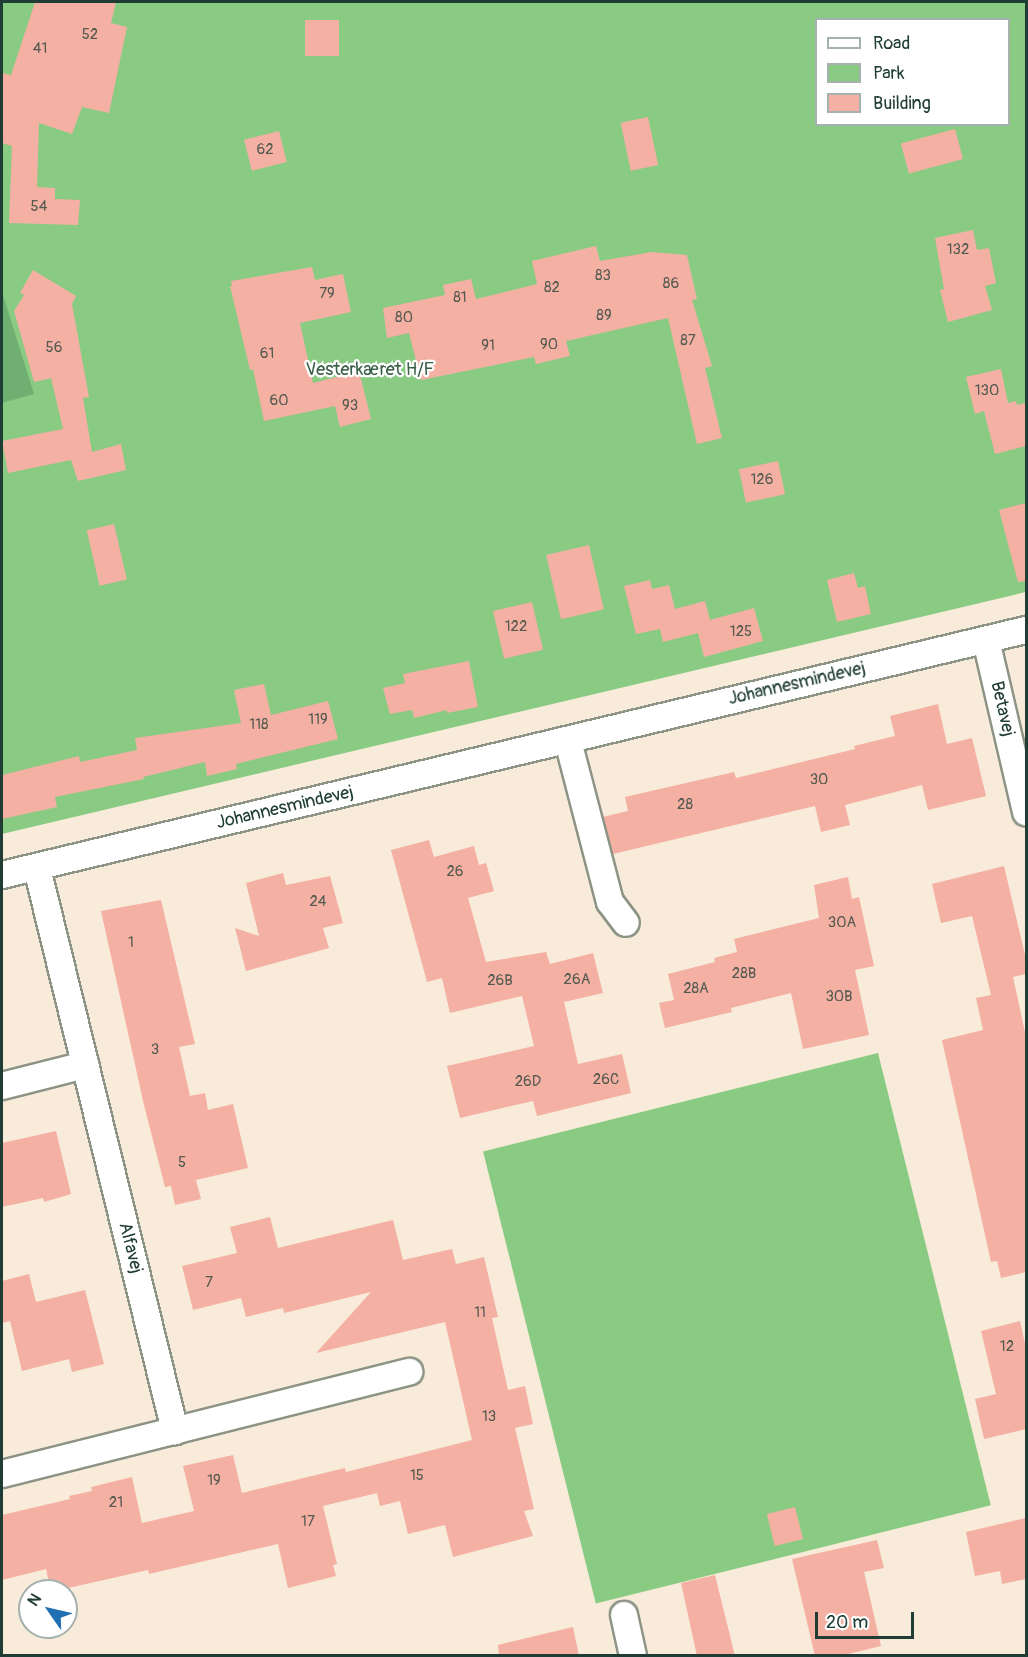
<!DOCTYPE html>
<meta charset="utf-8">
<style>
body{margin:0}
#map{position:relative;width:1028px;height:1657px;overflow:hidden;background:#f8ebd9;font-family:Pangolin,sans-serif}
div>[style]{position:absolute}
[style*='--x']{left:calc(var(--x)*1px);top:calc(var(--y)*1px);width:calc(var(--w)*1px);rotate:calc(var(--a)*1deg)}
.green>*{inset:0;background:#8acb83;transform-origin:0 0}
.forest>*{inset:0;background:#6faf71}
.building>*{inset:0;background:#f4b0a3;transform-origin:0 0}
.roads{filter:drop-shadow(2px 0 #8c9486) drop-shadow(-2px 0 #8c9486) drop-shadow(0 2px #8c9486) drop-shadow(0 -2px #8c9486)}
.minor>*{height:26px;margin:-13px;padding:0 13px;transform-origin:13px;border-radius:13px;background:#fff}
span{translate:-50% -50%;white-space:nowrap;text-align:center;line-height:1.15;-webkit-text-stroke:4.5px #fff;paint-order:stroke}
.number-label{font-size:15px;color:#545a50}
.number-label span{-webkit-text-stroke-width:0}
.park-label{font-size:18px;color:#3a6048}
.street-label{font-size:18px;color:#1f3d34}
.frame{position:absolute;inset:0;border:3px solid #1f3d34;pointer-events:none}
.legend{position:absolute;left:815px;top:18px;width:195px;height:108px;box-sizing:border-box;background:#fff;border:2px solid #a5b1ae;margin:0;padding:8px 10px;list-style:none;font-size:18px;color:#1f3d34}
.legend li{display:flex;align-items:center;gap:12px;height:30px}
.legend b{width:30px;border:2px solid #a5b1ae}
.north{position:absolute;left:18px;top:1579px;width:60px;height:60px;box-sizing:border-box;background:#fff;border:2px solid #a5b1ae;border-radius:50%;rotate:304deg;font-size:16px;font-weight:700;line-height:24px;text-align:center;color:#1f3d34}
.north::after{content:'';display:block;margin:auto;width:21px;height:27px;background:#1f6fb2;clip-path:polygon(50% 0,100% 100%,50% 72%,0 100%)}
.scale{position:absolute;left:815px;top:1612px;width:99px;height:27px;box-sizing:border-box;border:3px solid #1f3d34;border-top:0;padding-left:8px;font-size:18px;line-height:21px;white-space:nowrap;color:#1f3d34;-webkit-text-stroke:4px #fff;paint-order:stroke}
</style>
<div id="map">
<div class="green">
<i style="clip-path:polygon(evenodd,2px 2px,1026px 2px,1026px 592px,2px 834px,2px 2px,816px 20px,1008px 20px,1008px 124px,816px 124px,816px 20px)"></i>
<i style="left:878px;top:1053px;width:466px;height:407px;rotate:76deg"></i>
</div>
<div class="forest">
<i style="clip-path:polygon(2px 292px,34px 394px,2px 403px)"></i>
</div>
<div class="building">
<i style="clip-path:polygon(35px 2px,116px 2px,111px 23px,127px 27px,109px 113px,82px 107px,72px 134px,39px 123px,37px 187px,55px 188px,55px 199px,80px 200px,78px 225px,9px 223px,12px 146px,2px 143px,2px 73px,11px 75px)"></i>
<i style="left:305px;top:20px;width:34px;height:36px"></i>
<i style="left:648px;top:117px;width:49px;height:28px;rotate:78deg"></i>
<i style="left:955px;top:129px;width:31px;height:56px;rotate:75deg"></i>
<i style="left:279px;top:131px;width:32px;height:36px;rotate:76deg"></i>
<i style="clip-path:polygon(973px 230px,977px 250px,989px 248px,996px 283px,985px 286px,992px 310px,948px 322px,940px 290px,944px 289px,935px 238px)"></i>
<i style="clip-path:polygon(596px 246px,600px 261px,652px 252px,687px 255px,697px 299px,692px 300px,712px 366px,705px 368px,722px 438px,697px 444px,668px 318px,566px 341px,570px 356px,536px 364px,534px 357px,421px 380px,409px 333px,387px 338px,383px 308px,445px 295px,443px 285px,471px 279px,476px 299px,537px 284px,532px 261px)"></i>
<i style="clip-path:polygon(312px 267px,315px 280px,343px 274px,351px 312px,300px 323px,313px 383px,359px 371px,371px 419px,340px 427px,335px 406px,264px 421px,253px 369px,250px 370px,230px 286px,232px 286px,231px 281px)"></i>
<i style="clip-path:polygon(33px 270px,76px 296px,72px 304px,89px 397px,83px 398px,92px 452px,121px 444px,126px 470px,78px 481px,71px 460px,8px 473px,2px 441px,63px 429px,51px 378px,34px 382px,14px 311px,24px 295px,20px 293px)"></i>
<i style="clip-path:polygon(1001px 369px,1008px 403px,1016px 401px,1017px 405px,1026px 403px,1026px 446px,995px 454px,984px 411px,975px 414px,966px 377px)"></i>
<i style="left:778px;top:461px;width:34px;height:40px;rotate:78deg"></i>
<i style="clip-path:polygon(1026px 503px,1026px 581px,1018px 582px,999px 510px)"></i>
<i style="left:114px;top:524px;width:57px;height:28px;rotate:77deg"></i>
<i style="left:589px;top:545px;width:66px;height:44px;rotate:77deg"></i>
<i style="clip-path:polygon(854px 573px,858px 588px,865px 586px,871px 614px,837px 622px,827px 580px)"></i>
<i style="clip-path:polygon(650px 580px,652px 589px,669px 585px,675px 609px,705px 601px,710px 620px,754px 608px,763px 641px,704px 657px,698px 633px,663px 642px,660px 629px,636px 634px,624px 586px)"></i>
<i style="left:532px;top:602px;width:49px;height:40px;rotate:77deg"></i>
<i style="clip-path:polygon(469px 661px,478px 707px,447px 713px,447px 710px,414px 718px,412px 710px,390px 714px,383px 688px,405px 683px,403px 674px)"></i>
<i style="clip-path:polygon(264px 684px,271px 715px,328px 701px,338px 739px,236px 764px,237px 769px,207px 776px,205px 762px,143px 777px,144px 779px,55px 797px,57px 807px,2px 819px,2px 775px,79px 756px,80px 762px,137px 750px,135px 738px,241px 723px,234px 690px)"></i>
<i style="clip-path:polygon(938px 704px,947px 744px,972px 738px,986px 796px,928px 810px,922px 785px,845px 805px,850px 825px,821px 832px,815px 806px,613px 854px,603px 817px,628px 811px,625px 797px,734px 772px,736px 778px,855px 749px,854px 746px,895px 736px,890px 716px)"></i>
<i style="clip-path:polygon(429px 840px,434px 857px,474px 846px,479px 865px,486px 863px,494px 891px,468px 898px,486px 962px,546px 952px,550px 964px,593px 953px,603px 993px,564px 1002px,578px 1064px,622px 1054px,631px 1093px,537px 1116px,533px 1101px,460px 1118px,447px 1066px,534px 1046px,522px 996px,450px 1013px,442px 978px,427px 982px,391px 850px)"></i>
<i style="clip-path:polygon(1004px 866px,1026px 959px,1026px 974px,1013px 977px,1026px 1037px,1026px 1272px,1001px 1278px,997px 1261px,991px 1262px,942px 1040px,983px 1030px,976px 998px,991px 995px,972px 916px,941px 923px,932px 884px)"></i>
<i style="clip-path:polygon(283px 873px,286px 885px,330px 876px,343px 923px,323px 928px,329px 948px,246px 971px,235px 928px,259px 936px,246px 883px)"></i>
<i style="clip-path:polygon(848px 877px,852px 899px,859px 897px,874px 966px,855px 970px,869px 1035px,803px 1049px,791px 993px,731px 1008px,732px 1012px,665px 1028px,659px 1003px,674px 1000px,668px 974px,715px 962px,714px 958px,737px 952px,734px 939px,819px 918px,814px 885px)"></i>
<i style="clip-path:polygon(161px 900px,195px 1044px,179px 1047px,190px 1096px,205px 1093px,208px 1110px,233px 1104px,248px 1168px,196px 1180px,201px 1199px,175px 1205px,171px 1186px,165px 1187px,144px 1105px,101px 911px)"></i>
<i style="clip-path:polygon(56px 1131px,71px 1194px,44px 1202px,43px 1198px,2px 1207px,2px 1143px)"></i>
<i style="clip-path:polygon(270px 1217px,278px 1248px,393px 1220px,403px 1260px,452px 1249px,456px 1264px,484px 1257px,498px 1317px,492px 1318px,508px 1390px,525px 1386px,533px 1424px,515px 1428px,534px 1509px,524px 1511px,533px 1536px,453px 1557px,445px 1525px,408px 1534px,400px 1501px,380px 1506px,377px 1493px,323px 1506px,337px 1564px,333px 1565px,336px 1576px,288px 1588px,278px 1544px,149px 1574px,148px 1570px,55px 1591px,51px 1591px,46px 1569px,2px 1580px,2px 1515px,70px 1499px,69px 1496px,92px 1491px,91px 1487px,132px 1477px,142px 1523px,194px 1511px,183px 1466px,233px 1455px,242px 1493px,345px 1468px,346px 1472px,472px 1440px,445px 1322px,316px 1353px,371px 1292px,284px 1313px,283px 1308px,246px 1317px,241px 1298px,193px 1310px,182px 1266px,237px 1253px,230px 1227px)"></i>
<i style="clip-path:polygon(29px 1274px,36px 1302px,85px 1290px,104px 1364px,72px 1372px,69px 1359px,22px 1371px,10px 1321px,2px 1323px,2px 1281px)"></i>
<i style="clip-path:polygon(1020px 1321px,1026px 1348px,1026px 1429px,984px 1439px,975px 1399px,996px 1394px,981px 1331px)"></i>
<i style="left:795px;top:1507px;width:33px;height:29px;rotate:76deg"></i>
<i style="clip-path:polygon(1026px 1518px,1026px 1579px,1002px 1584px,1000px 1571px,975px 1576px,966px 1532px)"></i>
<i style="clip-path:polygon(877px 1540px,884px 1568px,864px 1572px,881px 1646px,840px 1656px,815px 1656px,792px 1559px)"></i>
<i style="clip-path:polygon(715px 1575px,735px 1656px,697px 1656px,681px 1583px)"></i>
<i style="clip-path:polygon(573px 1627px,579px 1656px,499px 1656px,498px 1645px)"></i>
</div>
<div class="roads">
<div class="minor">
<i style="--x:986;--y:640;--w:177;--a:76.9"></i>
<i style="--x:568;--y:741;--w:166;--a:75.4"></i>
<i style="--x:610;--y:902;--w:26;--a:53"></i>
<i style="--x:37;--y:868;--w:580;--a:76.23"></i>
<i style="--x:2;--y:875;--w:1053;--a:-13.46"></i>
<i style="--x:2;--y:1086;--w:86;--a:-14.2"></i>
<i style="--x:2;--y:1474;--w:420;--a:-14.1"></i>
<i style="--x:624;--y:1615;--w:42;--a:77.6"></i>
</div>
</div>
<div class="number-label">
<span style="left:90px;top:35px">52</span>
<span style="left:40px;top:49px">41</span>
<span style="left:265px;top:150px">62</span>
<span style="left:39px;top:207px">54</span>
<span style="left:958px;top:250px">132</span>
<span style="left:603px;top:276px">83</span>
<span style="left:671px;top:284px">86</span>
<span style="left:552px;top:288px">82</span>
<span style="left:327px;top:294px">79</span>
<span style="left:460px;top:298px">81</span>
<span style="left:604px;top:316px">89</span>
<span style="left:404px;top:318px">80</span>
<span style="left:688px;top:341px">87</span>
<span style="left:549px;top:345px">90</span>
<span style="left:488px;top:346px">91</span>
<span style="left:54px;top:348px">56</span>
<span style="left:267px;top:354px">61</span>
<span style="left:987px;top:391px">130</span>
<span style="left:279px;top:401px">60</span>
<span style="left:350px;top:406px">93</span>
<span style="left:762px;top:480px">126</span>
<span style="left:516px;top:627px">122</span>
<span style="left:741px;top:632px">125</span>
<span style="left:318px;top:720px">119</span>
<span style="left:259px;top:725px">118</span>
<span style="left:819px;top:780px">30</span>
<span style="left:685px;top:805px">28</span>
<span style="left:455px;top:872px">26</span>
<span style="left:318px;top:902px">24</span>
<span style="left:842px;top:923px">30A</span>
<span style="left:131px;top:943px">1</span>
<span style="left:744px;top:974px">28B</span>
<span style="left:577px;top:980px">26A</span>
<span style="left:500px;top:981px">26B</span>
<span style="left:696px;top:989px">28A</span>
<span style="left:839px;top:997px">30B</span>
<span style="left:155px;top:1050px">3</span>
<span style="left:606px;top:1080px">26C</span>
<span style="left:528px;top:1082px">26D</span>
<span style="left:182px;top:1163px">5</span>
<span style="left:209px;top:1283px">7</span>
<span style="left:480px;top:1313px">11</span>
<span style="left:1007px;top:1347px">12</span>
<span style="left:489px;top:1417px">13</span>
<span style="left:417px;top:1476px">15</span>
<span style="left:214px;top:1481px">19</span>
<span style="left:116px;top:1503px">21</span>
<span style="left:308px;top:1522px">17</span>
</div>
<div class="park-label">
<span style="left:370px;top:370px">Vesterkæret H/F</span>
</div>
<div class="street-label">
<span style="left:797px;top:684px;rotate:-13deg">Johannesmindevej</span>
<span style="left:1002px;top:709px;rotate:77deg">Betavej</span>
<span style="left:285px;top:808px;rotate:-13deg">Johannesmindevej</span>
<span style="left:130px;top:1248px;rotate:76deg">Alfavej</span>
</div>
<div class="frame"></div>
<ul class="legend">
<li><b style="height:8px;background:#fff"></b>Road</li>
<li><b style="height:16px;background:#8acb83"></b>Park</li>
<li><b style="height:16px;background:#f4b0a3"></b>Building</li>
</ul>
<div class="north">N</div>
<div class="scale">20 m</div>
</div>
